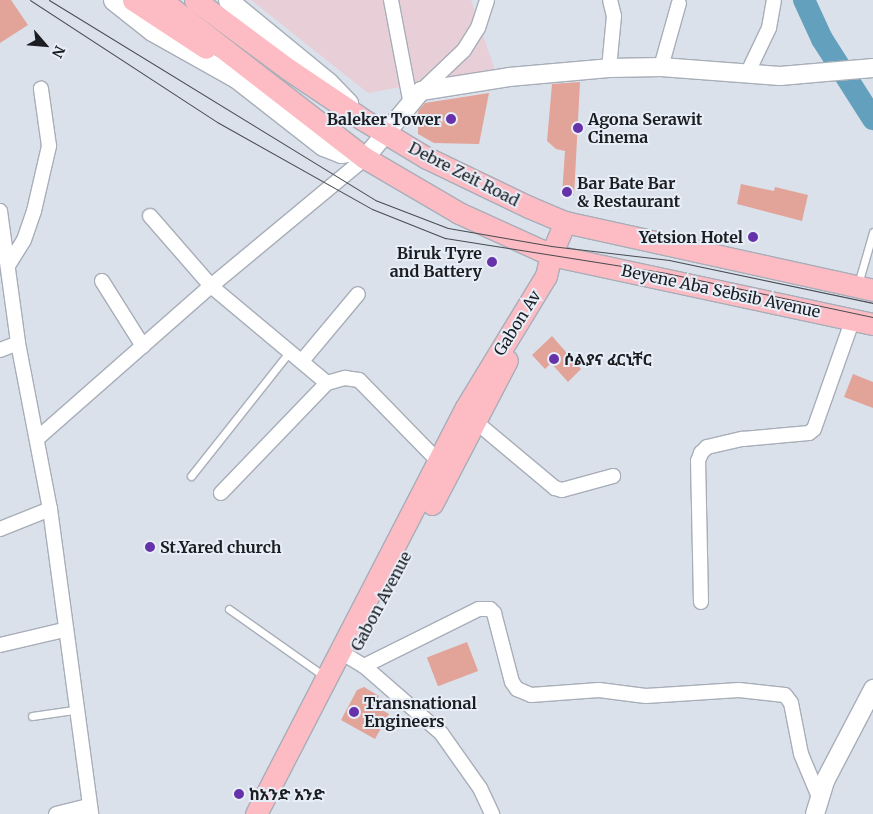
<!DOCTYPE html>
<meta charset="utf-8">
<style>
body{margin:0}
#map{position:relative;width:873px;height:814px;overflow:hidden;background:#dae1eb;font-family:Merriweather,"Noto Sans Ethiopic",serif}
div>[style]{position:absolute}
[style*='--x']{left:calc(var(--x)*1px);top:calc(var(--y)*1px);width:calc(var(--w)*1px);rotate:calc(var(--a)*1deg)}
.industrial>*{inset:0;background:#e8cfd7}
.river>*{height:22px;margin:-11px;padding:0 11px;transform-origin:11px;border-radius:11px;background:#63a0be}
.building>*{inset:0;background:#e2a398;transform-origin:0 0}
.roads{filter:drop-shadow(1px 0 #a8aeb8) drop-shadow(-1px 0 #a8aeb8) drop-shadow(0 1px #a8aeb8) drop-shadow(0 -1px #a8aeb8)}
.service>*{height:7px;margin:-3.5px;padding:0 3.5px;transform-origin:3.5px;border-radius:3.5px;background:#fff}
.minor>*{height:14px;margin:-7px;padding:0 7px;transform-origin:7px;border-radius:7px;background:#fff}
.tertiary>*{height:18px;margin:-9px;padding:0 9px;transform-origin:9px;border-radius:9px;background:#fff}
.secondary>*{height:19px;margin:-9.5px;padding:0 9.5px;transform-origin:9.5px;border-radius:9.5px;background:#fff}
.primary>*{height:21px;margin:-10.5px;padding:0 10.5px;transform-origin:10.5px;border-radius:10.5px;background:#fdbcc4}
.tram>*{height:1px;margin:-0.5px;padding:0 0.5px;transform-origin:0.5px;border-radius:0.5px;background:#484b51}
.dots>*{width:14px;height:14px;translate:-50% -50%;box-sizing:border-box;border:2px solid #e7eef8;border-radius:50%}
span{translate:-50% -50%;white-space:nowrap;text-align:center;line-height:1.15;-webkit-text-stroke:4px #e7eef8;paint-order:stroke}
.poi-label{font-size:16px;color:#1b1d21;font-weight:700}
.right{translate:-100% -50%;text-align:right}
.left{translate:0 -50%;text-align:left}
.street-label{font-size:16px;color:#1b1d21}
.north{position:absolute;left:20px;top:20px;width:50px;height:50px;-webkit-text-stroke:4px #e7eef8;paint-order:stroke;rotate:117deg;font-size:14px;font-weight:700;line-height:20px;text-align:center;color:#1b1d21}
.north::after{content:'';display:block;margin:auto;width:18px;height:22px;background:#1b1d21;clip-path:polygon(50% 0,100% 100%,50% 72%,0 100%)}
</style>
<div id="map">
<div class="industrial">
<i style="clip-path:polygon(251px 0,471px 0,495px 70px,368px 93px)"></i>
</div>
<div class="river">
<i style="--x:804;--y:0;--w:43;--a:65.2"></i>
<i style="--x:822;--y:39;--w:95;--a:57.5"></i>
</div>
<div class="building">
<i style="clip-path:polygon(0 0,11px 0,28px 25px,0 43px)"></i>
<i style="clip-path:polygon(580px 82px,574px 196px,562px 195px,565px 151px,556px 149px,547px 141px,552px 84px)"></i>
<i style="clip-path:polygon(489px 93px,479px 144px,434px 143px,418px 134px,418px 111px,425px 103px)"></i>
<i style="clip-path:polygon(741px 184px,774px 191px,775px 187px,808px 195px,802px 221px,737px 204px)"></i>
<i style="clip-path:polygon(552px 336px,581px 369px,568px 382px,551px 363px,545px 369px,532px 355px)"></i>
<i style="clip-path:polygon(853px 374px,873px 382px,873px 408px,844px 397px)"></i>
<i style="left:467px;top:642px;width:31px;height:43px;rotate:69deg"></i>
<i style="clip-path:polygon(364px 687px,379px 696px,373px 705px,389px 714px,375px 739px,341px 720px,357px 690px)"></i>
</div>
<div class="roads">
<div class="service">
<i style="--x:858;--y:284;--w:54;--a:-73.9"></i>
<i style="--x:191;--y:476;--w:159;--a:-51.6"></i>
<i style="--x:229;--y:609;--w:116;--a:35.2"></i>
<i style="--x:32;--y:716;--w:42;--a:-8.1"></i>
</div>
<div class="minor">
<i style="--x:391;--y:0;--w:102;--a:79.2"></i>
<i style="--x:661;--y:67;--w:66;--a:-74.3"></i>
<i style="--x:609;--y:68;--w:52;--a:-84.5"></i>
<i style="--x:614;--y:16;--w:16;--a:-104"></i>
<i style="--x:748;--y:72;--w:49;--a:-64.5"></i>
<i style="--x:769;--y:28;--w:28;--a:-80"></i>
<i style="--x:421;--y:91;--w:59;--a:-43.6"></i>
<i style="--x:464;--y:50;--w:26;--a:-58"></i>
<i style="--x:478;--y:28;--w:29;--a:-72"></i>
<i style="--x:0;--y:211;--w:133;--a:82.2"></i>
<i style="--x:18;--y:343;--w:169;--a:79.1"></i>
<i style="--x:50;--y:509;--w:308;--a:82.3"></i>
<i style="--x:150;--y:216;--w:93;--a:48.9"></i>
<i style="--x:211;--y:286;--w:151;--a:39.9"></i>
<i style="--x:327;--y:383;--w:19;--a:-16"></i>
<i style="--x:345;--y:378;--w:14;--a:8"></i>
<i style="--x:359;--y:380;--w:113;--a:45.7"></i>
<i style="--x:9;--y:264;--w:28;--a:-58"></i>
<i style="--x:24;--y:240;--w:31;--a:-71"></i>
<i style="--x:34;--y:211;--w:67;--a:-77"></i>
<i style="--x:49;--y:146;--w:58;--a:-98"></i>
<i style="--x:102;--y:281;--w:77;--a:57.8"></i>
<i style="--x:0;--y:350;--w:19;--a:-21"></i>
<i style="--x:302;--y:361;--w:87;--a:-50.1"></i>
<i style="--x:476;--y:422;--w:103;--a:39.9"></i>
<i style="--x:555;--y:488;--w:7;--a:16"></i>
<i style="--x:562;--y:490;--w:53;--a:-15.4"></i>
<i style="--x:39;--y:437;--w:229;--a:-41.3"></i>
<i style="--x:211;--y:286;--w:200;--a:-39.7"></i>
<i style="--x:221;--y:493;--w:153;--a:-46.1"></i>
<i style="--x:0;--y:529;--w:54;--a:-21.8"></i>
<i style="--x:701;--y:602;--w:141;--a:-91.2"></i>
<i style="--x:698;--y:461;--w:9;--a:-69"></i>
<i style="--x:701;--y:453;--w:8;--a:-45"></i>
<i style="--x:707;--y:447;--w:37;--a:-13"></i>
<i style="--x:743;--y:439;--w:66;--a:-5.2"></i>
<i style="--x:809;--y:433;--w:6;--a:-39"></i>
<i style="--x:814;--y:429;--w:117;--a:-70.5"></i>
<i style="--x:0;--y:645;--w:66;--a:-13.2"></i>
<i style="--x:339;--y:651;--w:29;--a:31"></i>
<i style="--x:364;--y:666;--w:102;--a:41"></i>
<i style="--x:441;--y:733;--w:67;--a:54.7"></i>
<i style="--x:480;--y:788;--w:29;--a:65"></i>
<i style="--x:364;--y:666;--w:128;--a:-26.4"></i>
<i style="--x:479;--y:609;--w:11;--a:0"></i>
<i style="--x:490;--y:609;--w:6;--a:45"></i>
<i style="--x:494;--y:613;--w:71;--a:75.4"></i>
<i style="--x:512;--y:682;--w:9;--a:54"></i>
<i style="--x:517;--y:689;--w:15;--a:23"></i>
<i style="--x:531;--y:695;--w:68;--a:-4.2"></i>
<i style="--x:599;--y:690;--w:47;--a:7.3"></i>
<i style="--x:646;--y:696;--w:93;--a:-3.7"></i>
<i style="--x:739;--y:690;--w:46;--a:6.2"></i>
<i style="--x:785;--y:695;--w:10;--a:53"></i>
<i style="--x:791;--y:703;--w:52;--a:78.9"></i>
<i style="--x:801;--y:754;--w:47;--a:67.3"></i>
<i style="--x:56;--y:814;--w:34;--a:-14"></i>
</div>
<div class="tertiary">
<i style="--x:365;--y:158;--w:87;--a:-50.1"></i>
<i style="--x:421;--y:91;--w:89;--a:-9"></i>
<i style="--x:509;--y:77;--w:100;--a:-5.1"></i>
<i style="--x:609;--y:68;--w:52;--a:-1.1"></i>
<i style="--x:661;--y:67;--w:119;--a:4.3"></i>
<i style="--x:780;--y:76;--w:93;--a:-4.9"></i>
<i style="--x:815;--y:814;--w:34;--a:-73"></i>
<i style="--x:825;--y:781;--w:104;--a:-62.4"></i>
</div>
<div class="secondary">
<i style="--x:113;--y:0;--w:50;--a:38.5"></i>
<i style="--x:152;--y:31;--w:96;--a:29.2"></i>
<i style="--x:236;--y:78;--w:110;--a:38"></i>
<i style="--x:323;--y:146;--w:19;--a:21"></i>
<i style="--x:341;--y:153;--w:13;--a:-9"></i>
<i style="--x:228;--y:0;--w:129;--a:39.4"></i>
<i style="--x:328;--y:82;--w:29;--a:46"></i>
</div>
<div class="primary">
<i style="--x:133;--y:0;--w:87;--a:33.3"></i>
<i style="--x:161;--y:0;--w:258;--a:37.8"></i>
<i style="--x:365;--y:158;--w:109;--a:30.3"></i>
<i style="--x:459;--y:213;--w:101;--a:24.5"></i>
<i style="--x:551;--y:255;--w:329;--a:12.1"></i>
<i style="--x:195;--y:0;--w:116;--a:36.6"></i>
<i style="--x:288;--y:69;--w:89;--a:34"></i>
<i style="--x:362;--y:119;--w:76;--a:31"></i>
<i style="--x:427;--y:158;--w:113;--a:25.7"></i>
<i style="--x:529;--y:207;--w:39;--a:23"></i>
<i style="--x:565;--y:222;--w:315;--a:12.4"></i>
<i style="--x:432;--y:504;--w:162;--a:-62.5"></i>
<i style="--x:256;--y:814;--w:456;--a:-62.7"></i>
<i style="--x:465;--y:409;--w:156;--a:-58.7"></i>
<i style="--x:546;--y:276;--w:22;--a:-77"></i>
<i style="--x:551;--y:255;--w:36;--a:-67"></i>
</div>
</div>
<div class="tram">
<i style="--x:30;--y:0;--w:223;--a:33.1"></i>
<i style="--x:217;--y:122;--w:178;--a:29.3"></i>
<i style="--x:372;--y:209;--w:79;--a:21.7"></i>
<i style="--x:445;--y:238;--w:224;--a:9"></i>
<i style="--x:666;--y:273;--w:212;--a:12"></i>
<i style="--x:49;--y:0;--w:382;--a:31.5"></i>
<i style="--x:375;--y:200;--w:78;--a:21"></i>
<i style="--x:448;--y:228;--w:105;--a:9.9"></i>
<i style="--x:551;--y:246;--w:119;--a:6.8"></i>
<i style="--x:669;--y:260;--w:208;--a:11.9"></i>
</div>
<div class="dots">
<i style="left:451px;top:119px;background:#6632a9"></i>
<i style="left:578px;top:128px;background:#6632a9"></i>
<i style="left:567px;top:192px;background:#6632a9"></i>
<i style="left:753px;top:237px;background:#6632a9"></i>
<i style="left:492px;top:262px;background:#6632a9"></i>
<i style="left:554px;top:359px;background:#6632a9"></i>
<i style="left:150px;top:547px;background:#6632a9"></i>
<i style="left:354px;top:712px;background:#6632a9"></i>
<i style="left:239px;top:794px;background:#6632a9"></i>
</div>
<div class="poi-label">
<span class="right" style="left:441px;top:119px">Baleker Tower</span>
<span class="left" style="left:588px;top:128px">Agona Serawit<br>Cinema</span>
<span class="left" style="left:577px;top:192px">Bar Bate Bar<br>&amp; Restaurant</span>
<span class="right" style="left:743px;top:237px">Yetsion Hotel</span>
<span class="right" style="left:482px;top:262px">Biruk Tyre<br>and Battery</span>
<span class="left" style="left:564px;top:359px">ሶልያና ፈርኒቸር</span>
<span class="left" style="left:160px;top:547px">St.Yared church</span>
<span class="left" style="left:364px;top:712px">Transnational<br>Engineers</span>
<span class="left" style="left:249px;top:794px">ከአንድ አንድ</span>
</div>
<div class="street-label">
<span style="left:464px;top:174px;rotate:27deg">Debre Zeit Road</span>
<span style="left:721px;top:291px;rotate:12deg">Beyene Aba Sebsib Avenue</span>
<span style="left:517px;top:323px;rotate:-58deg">Gabon Av</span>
<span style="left:381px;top:601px;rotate:-62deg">Gabon Avenue</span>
</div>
<div class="north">N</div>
</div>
